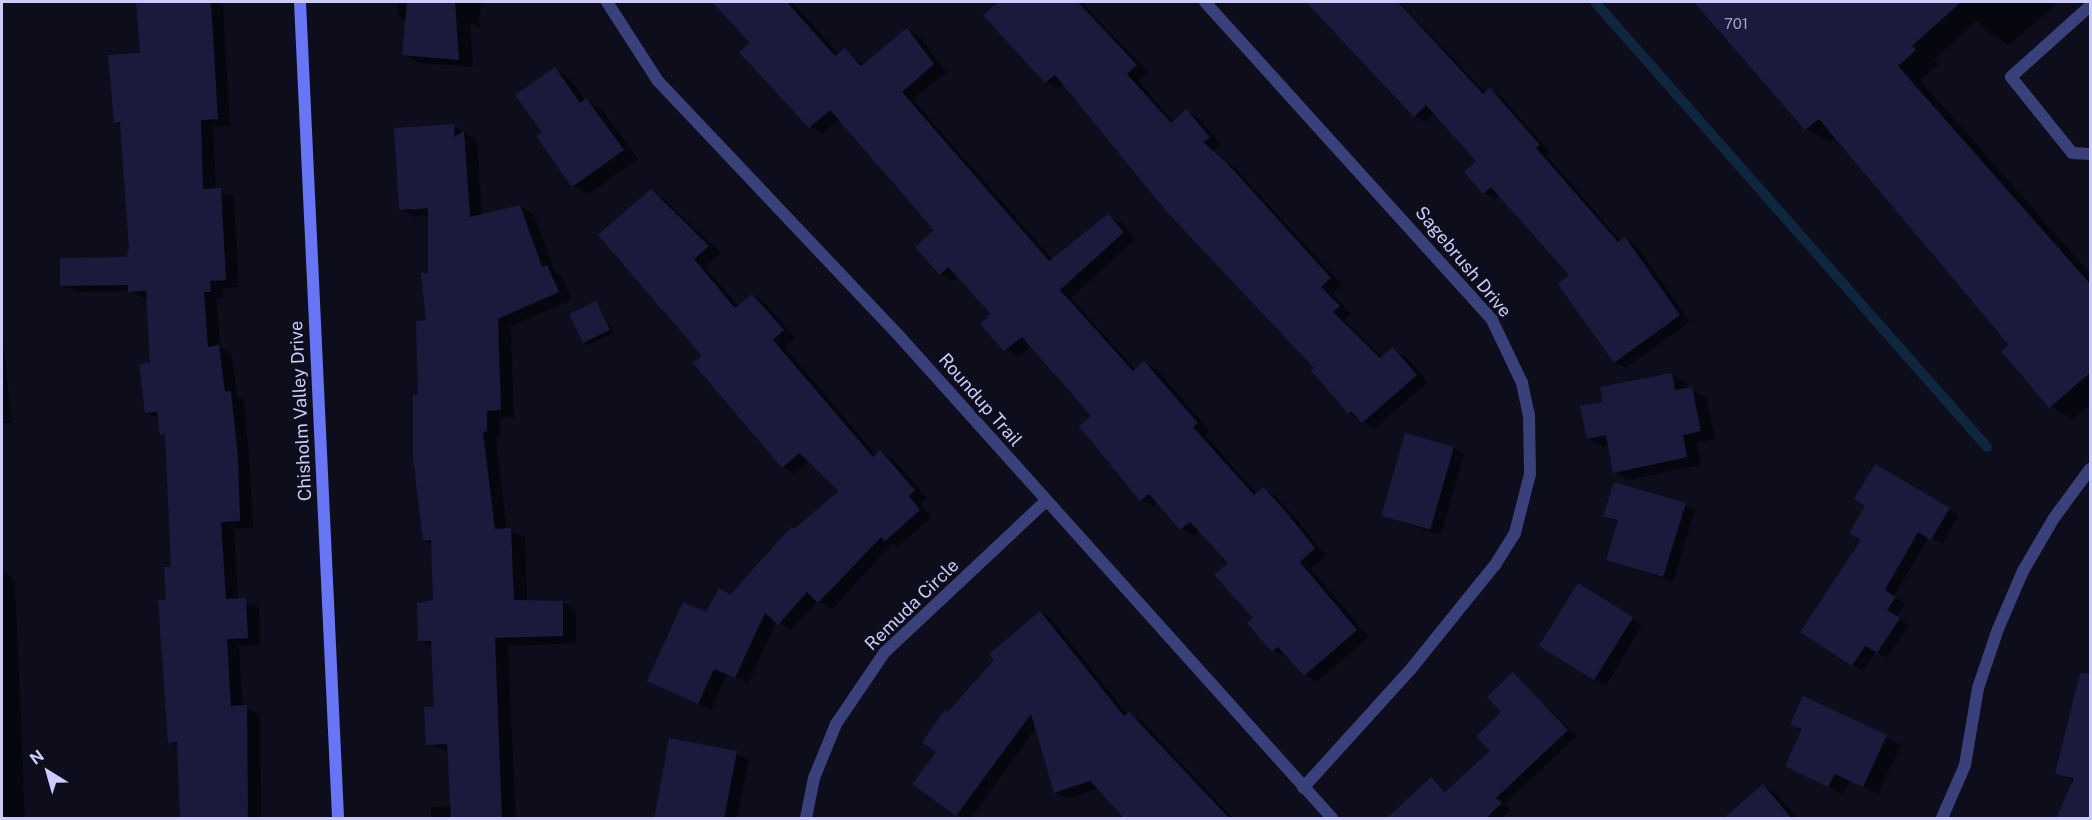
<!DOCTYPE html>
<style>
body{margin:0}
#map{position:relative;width:2092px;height:820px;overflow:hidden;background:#0d0d1c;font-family:"Public Sans",sans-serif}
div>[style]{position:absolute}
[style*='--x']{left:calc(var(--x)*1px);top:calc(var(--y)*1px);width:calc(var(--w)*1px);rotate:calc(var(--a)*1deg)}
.shadow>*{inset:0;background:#0007}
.stream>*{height:10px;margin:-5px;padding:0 5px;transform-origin:5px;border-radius:5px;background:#0e273f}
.building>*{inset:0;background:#1c1a3c;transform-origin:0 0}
.lane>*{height:12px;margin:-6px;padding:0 6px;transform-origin:6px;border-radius:6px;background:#3a4079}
.street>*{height:12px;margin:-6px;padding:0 6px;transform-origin:6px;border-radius:6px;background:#3a4079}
.secondary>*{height:12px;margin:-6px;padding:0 6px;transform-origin:6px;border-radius:6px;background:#6876f6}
span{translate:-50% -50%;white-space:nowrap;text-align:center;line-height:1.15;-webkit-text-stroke:6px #0d0d1c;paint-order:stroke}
.number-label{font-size:15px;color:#9fa0cc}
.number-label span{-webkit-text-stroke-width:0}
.street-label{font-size:18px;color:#cbccfc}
.frame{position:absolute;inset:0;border:3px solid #cbccfc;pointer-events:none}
.north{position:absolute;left:18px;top:742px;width:60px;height:60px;-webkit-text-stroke:4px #0d0d1c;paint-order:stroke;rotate:323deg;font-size:16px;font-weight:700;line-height:24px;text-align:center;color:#cbccfc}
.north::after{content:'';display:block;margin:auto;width:21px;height:27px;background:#cbccfc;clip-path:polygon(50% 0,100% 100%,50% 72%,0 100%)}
</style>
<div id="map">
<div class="shadow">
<i style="clip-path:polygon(137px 2px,223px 4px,230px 126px,213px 127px,216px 190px,234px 197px,239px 287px,223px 288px,223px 298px,217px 299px,220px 347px,232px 354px,237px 397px,244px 400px,250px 466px,253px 528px,234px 529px,238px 600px,259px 607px,260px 645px,239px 646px,243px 707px,260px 714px,261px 818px,181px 818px,179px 748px,169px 742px,167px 601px,172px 568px,167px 437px,162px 434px,160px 420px,146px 412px,151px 364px,147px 299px,130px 291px,75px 292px,62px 285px,127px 258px,130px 249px,121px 125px,115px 122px,142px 54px)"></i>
<i style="clip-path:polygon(399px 2px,481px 2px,479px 28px,470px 23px,473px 67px,419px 63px,404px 54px,407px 21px,398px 16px)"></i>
<i style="clip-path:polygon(727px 2px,792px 2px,839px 54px,845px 49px,864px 65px,908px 30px,920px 37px,946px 72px,913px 100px,1053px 260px,1108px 216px,1121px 223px,1136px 239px,1071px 298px,1136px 370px,1144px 363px,1157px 370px,1209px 430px,1205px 435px,1257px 494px,1263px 489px,1275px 496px,1298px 521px,1326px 556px,1311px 569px,1369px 637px,1317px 682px,1304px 675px,1288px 656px,1273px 651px,1250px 623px,1255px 619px,1230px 563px,1200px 530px,1194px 536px,1181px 529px,1158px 503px,1154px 507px,1141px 500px,1081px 426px,1093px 416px,1031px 346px,1018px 357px,1005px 350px,982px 324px,993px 314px,958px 276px,953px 281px,941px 274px,936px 230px,840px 119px,823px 134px,810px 127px,765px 79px,752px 43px)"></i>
<i style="clip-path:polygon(994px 2px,1081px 2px,1148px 72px,1138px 81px,1174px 122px,1186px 111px,1198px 118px,1221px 144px,1214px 150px,1238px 171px,1342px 285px,1333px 294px,1351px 314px,1344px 319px,1383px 358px,1393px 349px,1405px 356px,1428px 382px,1375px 429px,1349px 413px,1316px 368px,1064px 84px,1058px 89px,1046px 82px,1012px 45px)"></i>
<i style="clip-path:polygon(1310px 2px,1399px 2px,1486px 93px,1490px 90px,1501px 96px,1550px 152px,1546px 155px,1621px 241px,1625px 239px,1636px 245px,1690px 322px,1626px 368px,1615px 362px,1571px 276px,1500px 195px,1495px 199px,1484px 193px,1466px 172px,1478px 162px,1435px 113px,1425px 122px,1414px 116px)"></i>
<i style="clip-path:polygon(1695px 2px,2059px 2px,2009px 45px,1987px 32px,1977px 21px,1934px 60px,1938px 64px,1920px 80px,2090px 273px,2090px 405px,2073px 420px,2050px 406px,2011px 345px,1836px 137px,1829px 142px,1806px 129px)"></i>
<i style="clip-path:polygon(555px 69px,569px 78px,586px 101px,601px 108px,638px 159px,588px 194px,573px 186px,544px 132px)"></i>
<i style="clip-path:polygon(evenodd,455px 126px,477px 140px,482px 215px,520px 206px,534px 214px,554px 270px,561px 275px,572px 300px,511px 326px,514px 417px,500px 418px,500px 439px,496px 439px,507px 530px,525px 537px,527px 601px,562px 602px,576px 610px,576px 643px,508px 646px,516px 818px,431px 818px,431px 807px,452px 806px,449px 752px,427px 744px,435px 709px,432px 648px,419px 640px,435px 601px,433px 545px,424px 540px,420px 396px,427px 321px,429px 216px,414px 217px,401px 209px,396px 130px,455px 126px,435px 206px,435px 209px,412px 210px,412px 207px,435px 206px)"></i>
<i style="clip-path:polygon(651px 190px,663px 198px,721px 253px,705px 267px,739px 307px,753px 295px,765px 303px,795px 338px,785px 347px,876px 455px,880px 452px,893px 459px,927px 498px,920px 503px,932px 517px,898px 547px,893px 544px,832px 609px,818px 601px,791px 630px,777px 621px,748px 684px,727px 674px,711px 710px,661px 687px,706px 614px,731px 597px,794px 530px,841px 491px,810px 461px,795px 474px,783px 467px,704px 356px)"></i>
<i style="clip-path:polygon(596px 303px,614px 333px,588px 345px,583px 342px)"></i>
<i style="clip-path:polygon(2px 330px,12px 423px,2px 423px)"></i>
<i style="clip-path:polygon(1671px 374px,1686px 383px,1687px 389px,1706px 397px,1715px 439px,1697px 443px,1701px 465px,1629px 480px,1614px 472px,1610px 445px,1603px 447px,1588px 438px,1605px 403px)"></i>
<i style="clip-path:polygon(1454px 448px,1464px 454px,1441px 535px,1383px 516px)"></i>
<i style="clip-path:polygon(1875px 466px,1959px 515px,1942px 544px,1929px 537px,1894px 596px,1905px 604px,1896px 617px,1909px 625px,1887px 658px,1876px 651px,1863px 671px,1853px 665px,1863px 539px)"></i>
<i style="clip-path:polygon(1685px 505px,1695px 510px,1673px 582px,1608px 559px,1619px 522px,1605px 515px)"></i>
<i style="clip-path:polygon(2px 570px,15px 581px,25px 818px,2px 818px)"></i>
<i style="clip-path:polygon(1589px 591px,1642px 625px,1606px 686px,1541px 645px)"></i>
<i style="clip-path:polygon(1041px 612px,1052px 619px,1128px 715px,1141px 720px,1233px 818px,1130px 818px,1099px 788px,1067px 799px,1055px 792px,1036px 728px,971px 818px,956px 815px,938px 751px,949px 714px)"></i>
<i style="clip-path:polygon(1513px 674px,1577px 736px,1505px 804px,1511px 810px,1501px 818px,1407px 818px,1432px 779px,1448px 792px,1492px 751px)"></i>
<i style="clip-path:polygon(2090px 696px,2075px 781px,2057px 773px)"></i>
<i style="clip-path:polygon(1804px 698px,1901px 745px,1878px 794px,1850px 781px,1843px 794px,1801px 773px)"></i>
<i style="clip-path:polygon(736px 753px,749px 760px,737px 818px,655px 818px)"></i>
<i style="clip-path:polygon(1763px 786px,1776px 793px,1797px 818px,1725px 818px)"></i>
</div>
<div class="stream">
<i style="--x:1595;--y:2;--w:593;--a:48.62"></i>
</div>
<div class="building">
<i style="clip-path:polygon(136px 2px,211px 2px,218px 119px,201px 120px,203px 189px,221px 188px,226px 280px,210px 281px,211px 292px,204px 292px,208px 347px,219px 345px,225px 392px,231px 391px,238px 458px,240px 521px,221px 522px,226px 599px,246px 598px,248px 638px,227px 639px,231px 706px,247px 705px,248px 819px,180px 819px,177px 742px,168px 743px,158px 600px,166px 600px,164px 567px,171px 567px,165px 434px,160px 435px,157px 412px,145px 413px,139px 364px,150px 363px,146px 291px,128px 292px,128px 285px,60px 286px,60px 258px,126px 257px,129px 249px,120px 122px,114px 123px,108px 55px,140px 53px)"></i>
<i style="clip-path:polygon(407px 2px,455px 2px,459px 60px,402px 55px)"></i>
<i style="clip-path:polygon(712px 2px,787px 2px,835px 56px,845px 48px,861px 66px,907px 28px,934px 64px,902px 92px,1049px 261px,1108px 214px,1124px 232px,1060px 290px,1133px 371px,1144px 361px,1198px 423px,1193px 427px,1254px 495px,1263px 487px,1286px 512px,1315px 548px,1300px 562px,1357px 630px,1304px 676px,1278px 647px,1272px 652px,1247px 623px,1253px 618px,1214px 575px,1228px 563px,1190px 522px,1180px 530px,1149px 494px,1140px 501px,1079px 426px,1091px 416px,1050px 369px,1022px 337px,1004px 351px,980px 324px,991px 314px,948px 267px,940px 275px,915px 247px,934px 230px,830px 110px,809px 128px,739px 52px,750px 43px)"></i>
<i style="clip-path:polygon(998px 2px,1078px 2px,1137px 65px,1127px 74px,1171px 123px,1186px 109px,1210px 137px,1203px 142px,1226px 162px,1331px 278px,1321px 287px,1340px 306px,1333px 312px,1380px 358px,1393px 347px,1417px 375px,1362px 423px,1351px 411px,1348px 414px,1311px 370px,1314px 368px,1167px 212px,1055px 75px,1045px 83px,983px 15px)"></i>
<i style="clip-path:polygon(1306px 2px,1398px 2px,1483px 94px,1490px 88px,1540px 145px,1536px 148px,1618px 242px,1625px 237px,1680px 315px,1614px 363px,1558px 284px,1569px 275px,1491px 187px,1483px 194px,1464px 172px,1476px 161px,1426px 105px,1414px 117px)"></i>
<i style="clip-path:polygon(1694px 2px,1961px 2px,1912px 46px,1916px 50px,1898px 66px,2091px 285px,2091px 372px,2049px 408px,2001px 351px,2009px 345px,1819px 119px,1805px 130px)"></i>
<i style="clip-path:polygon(555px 67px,580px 103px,586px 98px,624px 150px,572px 187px,536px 136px,542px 132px,515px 95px)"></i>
<i style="clip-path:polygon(455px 124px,454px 137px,464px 131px,470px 217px,520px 205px,542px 267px,547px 265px,559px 292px,498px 319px,501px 410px,487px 411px,487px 431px,483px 432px,495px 529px,511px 528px,514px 600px,563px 601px,563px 636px,495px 638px,502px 819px,451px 819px,447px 744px,426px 745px,424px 707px,434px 707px,431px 641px,418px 641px,417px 603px,433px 600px,431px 540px,423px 541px,413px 457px,413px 395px,418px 394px,416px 321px,426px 320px,421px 273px,428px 273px,428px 208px,399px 210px,394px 128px)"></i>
<i style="clip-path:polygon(651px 189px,709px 246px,694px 259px,735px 308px,752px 294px,784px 330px,773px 340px,873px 457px,880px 450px,915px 490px,909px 496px,920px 510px,885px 541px,881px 537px,818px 603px,807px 592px,778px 625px,765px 613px,735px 678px,714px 669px,698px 704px,647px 681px,683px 602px,706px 612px,719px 588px,730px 595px,791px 527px,794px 529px,839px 491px,799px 453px,782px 468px,693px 363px,702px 356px,598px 235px)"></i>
<i style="left:596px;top:301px;width:32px;height:30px;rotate:64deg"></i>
<i style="clip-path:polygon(1672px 373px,1675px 390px,1692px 387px,1701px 431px,1683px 435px,1687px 457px,1613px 473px,1606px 435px,1587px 439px,1580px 406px,1603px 402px,1600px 387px)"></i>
<i style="left:1405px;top:433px;width:51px;height:86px;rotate:16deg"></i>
<i style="clip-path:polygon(1875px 464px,1950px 508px,1931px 540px,1918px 532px,1885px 590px,1896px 597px,1887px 610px,1900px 618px,1877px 653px,1865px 646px,1852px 666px,1800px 632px,1861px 540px,1849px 533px,1865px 506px,1854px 499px)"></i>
<i style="clip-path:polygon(1614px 482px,1686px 503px,1663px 577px,1606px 560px,1618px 520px,1603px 516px)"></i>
<i style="left:1578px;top:583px;width:65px;height:74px;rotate:32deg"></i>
<i style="clip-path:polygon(1040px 611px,1124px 716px,1129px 712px,1230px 819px,1125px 819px,1090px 781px,1054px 793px,1031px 714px,956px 816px,912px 784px,936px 752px,922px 742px,945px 710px,948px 712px,994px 660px,989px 654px)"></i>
<i style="clip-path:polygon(1513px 672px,1568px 730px,1496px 798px,1502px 803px,1485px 819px,1386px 819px,1431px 777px,1445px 792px,1490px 751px,1476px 736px,1501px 712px,1487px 697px)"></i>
<i style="clip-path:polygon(2080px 673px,2091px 674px,2091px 819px,2056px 819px,2074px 778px,2055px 774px)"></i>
<i style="clip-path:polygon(1803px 696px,1887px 735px,1863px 787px,1835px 774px,1828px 787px,1785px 766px,1802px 729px,1790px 724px)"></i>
<i style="clip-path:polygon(669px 738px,737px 751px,724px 819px,654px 819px)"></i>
<i style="clip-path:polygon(1763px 784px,1792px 819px,1723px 819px)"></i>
</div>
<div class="lane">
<i style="--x:2090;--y:6;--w:106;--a:138.1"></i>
<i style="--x:2011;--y:77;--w:97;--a:51.2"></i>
<i style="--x:2072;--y:153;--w:18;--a:3"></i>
</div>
<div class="street">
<i style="--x:607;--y:2;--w:94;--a:57.2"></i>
<i style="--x:658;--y:81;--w:354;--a:46.6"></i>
<i style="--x:901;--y:338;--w:645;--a:48.08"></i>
<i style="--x:1205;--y:2;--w:428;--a:47.9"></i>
<i style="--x:1492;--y:320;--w:70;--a:64.5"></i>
<i style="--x:1522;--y:383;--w:34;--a:78"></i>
<i style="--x:1529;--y:416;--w:58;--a:89"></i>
<i style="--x:1530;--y:474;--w:61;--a:104.3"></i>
<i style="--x:1515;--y:533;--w:39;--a:122"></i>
<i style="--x:1494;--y:566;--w:134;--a:128.9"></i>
<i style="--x:1410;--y:670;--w:159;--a:132.2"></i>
<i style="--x:806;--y:818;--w:41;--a:-78.7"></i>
<i style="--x:814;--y:778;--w:58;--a:-67.8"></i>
<i style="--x:836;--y:724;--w:86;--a:-55.9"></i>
<i style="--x:884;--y:653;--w:221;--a:-43.2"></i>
<i style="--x:1942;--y:818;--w:58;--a:-66.5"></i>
<i style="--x:1965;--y:765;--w:78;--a:-80.4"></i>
<i style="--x:1978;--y:688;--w:62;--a:-71.3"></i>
<i style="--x:1998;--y:629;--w:63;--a:-66.7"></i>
<i style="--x:2023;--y:571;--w:61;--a:-59.7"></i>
<i style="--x:2054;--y:518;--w:61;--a:-53.7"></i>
</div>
<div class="secondary">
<i style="--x:300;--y:2;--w:817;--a:87.33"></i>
</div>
<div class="number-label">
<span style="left:1736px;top:24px">701</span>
</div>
<div class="street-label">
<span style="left:1463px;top:262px;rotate:50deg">Sagebrush Drive</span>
<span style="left:980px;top:400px;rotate:49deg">Roundup Trail</span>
<span style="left:301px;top:411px;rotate:-93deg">Chisholm Valley Drive</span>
<span style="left:912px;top:605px;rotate:-44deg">Remuda Circle</span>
</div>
<div class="frame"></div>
<div class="north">N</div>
</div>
